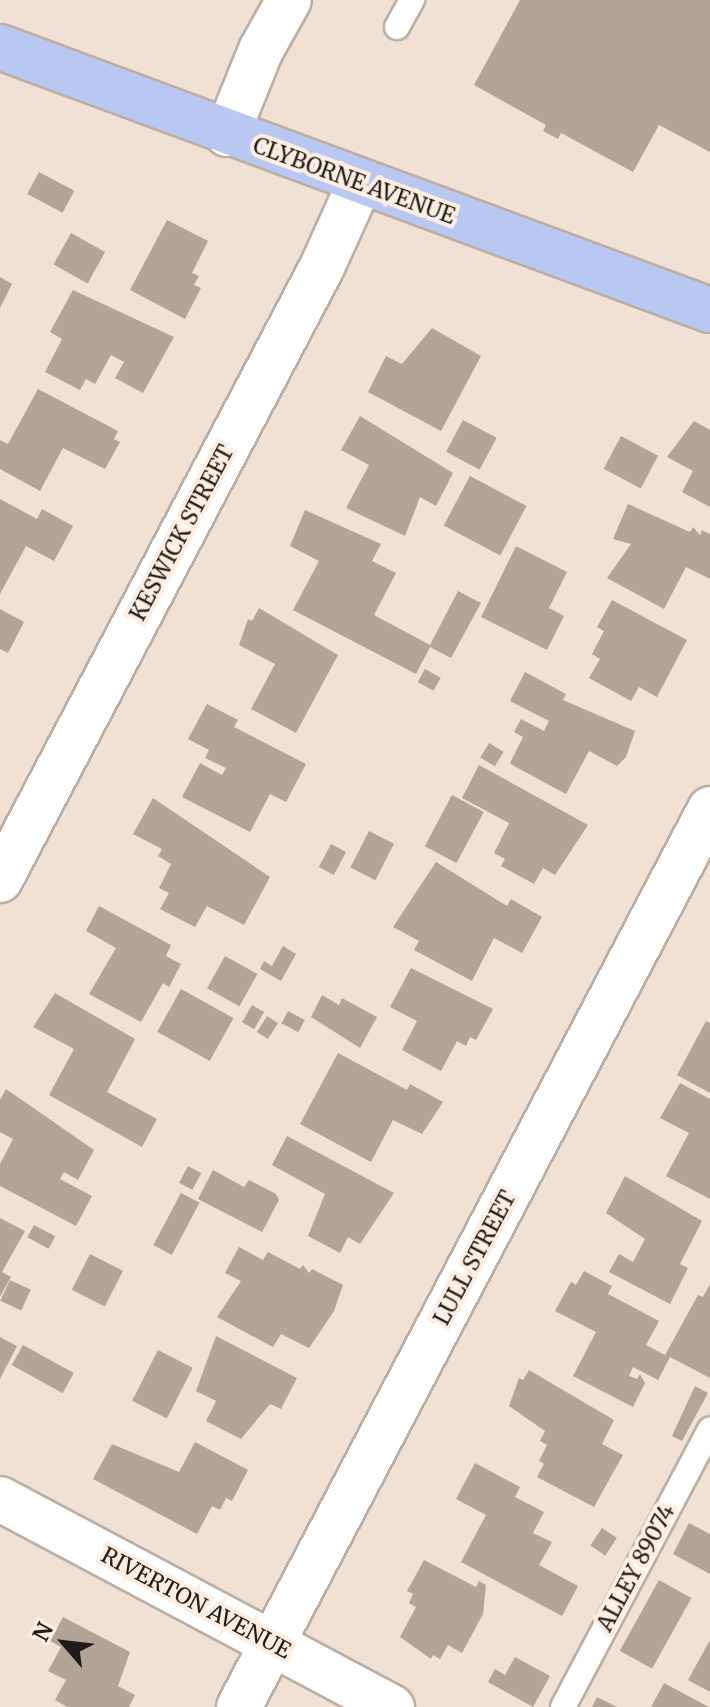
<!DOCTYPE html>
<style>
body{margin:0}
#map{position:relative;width:710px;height:1707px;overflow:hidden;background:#f0e1d4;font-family:Merriweather,serif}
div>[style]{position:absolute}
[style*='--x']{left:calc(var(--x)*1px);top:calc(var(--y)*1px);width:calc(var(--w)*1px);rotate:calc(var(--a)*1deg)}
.building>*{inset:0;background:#b3a498;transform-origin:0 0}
.roads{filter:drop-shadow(2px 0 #bcaea1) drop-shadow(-2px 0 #bcaea1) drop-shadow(0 2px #bcaea1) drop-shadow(0 -2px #bcaea1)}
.service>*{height:24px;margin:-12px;padding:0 12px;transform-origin:12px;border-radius:12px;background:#fff}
.minor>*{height:44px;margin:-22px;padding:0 22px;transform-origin:22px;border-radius:22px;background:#fff}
.primary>*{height:44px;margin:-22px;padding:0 22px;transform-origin:22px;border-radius:22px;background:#b8c8f3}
span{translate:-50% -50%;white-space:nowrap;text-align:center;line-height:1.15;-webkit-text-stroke:8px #fdeee1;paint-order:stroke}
.street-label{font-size:22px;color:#211c17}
.north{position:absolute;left:24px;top:1603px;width:80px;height:80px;-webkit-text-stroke:6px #fdeee1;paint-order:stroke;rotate:298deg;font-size:22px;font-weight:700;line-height:32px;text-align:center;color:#211c17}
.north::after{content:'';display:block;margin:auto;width:28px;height:36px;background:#211c17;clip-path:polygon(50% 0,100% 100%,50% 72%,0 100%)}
</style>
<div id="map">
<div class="building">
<i style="clip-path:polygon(520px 0,710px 0,710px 152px,659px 125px,633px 172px,561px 133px,558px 139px,543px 131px,546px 125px,474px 85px)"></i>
<i style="left:39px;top:172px;width:40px;height:25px;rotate:28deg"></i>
<i style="clip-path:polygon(167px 220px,208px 241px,192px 273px,199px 276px,194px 285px,201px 288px,185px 319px,130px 290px)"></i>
<i style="left:71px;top:233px;width:39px;height:36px;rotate:29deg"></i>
<i style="clip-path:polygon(0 277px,12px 284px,0 308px)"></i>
<i style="clip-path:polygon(73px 290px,174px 337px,143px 393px,115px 378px,124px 362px,111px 355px,95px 384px,86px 379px,80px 390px,45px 372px,62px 339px,50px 332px)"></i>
<i style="clip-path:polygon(432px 328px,481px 356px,441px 431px,368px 392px,386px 356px,402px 364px)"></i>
<i style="clip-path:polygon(38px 389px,118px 431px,114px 439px,120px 442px,105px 469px,63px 448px,40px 491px,0 469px,0 440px,8px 444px)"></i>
<i style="clip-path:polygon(360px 416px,453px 473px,436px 506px,420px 497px,405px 536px,346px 508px,369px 465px,341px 450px)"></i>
<i style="left:463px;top:420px;width:38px;height:36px;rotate:28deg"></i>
<i style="clip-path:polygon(694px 421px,710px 430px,710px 507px,682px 492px,693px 471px,667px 457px)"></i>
<i style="left:621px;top:436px;width:42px;height:37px;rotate:28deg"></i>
<i style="left:470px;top:476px;width:64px;height:56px;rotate:28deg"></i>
<i style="clip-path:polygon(0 499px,37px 519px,42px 509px,73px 526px,54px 561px,26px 546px,0 594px)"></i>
<i style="clip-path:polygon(628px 504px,690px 532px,693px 527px,700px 535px,702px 530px,710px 534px,710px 579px,686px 567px,664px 609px,607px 578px,631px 544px,613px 539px)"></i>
<i style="clip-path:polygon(305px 510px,381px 544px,372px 561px,396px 573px,374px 615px,430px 645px,458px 591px,481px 603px,451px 658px,430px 647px,416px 674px,293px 610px,319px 561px,290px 546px)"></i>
<i style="clip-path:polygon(516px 546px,567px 572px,549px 608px,564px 616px,547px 650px,481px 617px)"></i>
<i style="clip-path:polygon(612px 600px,687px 640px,657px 697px,639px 687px,631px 701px,589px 678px,600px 659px,592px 654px,604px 631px,597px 627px)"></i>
<i style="clip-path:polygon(259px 608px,338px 655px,296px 733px,251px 709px,275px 664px,239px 645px,248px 619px,252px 621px)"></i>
<i style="clip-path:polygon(0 609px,24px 622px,8px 653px,0 649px)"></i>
<i style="left:425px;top:669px;width:18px;height:15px;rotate:29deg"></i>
<i style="clip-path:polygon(525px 672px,566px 694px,563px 700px,635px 731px,626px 757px,617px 766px,589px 751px,566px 794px,514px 766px,510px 763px,523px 737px,514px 732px,521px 719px,544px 731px,549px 721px,510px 701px)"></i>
<i style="clip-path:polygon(207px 704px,238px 720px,234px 727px,306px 764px,286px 802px,270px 794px,250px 832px,182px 797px,200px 763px,222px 775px,226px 768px,205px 758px,209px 750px,188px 739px)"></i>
<i style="left:489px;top:743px;width:17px;height:17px;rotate:31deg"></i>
<i style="clip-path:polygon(479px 765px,588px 825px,555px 875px,543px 868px,534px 884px,501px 866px,505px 859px,494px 853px,509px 823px,462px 798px)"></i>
<i style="left:452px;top:795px;width:36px;height:58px;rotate:28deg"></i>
<i style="clip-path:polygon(153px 798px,270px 877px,244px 925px,207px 906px,195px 927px,160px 909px,169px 893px,159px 888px,171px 864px,158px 856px,162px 849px,133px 834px)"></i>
<i style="left:369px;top:831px;width:28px;height:41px;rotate:27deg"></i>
<i style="left:331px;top:844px;width:17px;height:26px;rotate:28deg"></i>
<i style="clip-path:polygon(436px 862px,507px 906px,511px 899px,542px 917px,522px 953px,494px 938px,472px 981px,414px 950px,419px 941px,393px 927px)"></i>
<i style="clip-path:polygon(99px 906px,171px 945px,166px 956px,181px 964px,169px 987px,163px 983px,141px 1022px,89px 994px,116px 948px,86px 931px)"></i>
<i style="clip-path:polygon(283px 946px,296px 954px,281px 981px,260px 969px,264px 961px,272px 966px)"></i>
<i style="left:225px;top:956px;width:37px;height:37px;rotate:29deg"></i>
<i style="clip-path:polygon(411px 968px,493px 1009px,476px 1040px,470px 1037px,466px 1046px,457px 1041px,441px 1071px,402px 1050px,417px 1021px,390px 1007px)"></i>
<i style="left:181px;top:989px;width:60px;height:49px;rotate:29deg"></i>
<i style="clip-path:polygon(55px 993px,135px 1039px,107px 1092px,157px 1119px,142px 1147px,49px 1095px,74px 1049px,33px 1027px)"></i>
<i style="clip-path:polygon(322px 995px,339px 1005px,342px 998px,377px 1017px,360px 1048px,311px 1017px)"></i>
<i style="left:252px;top:1005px;width:14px;height:20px;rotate:30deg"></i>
<i style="left:288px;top:1011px;width:19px;height:14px;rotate:28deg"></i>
<i style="left:267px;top:1016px;width:13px;height:19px;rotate:32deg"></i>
<i style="clip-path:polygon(706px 1021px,710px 1023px,710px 1093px,677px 1075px)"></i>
<i style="clip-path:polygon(338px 1053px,407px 1090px,410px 1084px,443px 1102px,422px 1134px,393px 1120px,371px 1162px,300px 1124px)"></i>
<i style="clip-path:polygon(680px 1083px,710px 1099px,710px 1199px,666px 1176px,689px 1133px,660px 1118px)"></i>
<i style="clip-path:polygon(6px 1089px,94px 1150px,78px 1180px,64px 1172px,60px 1179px,92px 1196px,76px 1226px,0 1186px,0 1164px,13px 1139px,0 1132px,0 1100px)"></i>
<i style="clip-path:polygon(287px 1136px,394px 1193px,360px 1244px,348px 1237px,340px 1253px,308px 1236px,325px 1194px,272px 1165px)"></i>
<i style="left:188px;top:1166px;width:15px;height:19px;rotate:28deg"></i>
<i style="clip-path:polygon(213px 1170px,244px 1187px,249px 1180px,276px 1194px,279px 1200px,262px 1232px,198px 1199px)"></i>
<i style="clip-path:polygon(625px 1176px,702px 1221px,680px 1264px,688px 1268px,670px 1304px,609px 1272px,619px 1254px,633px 1262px,645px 1239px,606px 1213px)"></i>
<i style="left:181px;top:1193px;width:21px;height:59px;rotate:28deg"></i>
<i style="clip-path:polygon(0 1218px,25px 1231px,2px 1272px,11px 1277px,0 1297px)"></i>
<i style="left:34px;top:1225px;width:24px;height:14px;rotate:28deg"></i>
<i style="clip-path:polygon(239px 1247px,263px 1260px,268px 1252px,300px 1269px,303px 1265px,309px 1273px,312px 1269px,343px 1285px,334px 1311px,309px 1348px,281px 1334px,273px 1347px,217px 1317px,241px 1281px,225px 1273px)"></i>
<i style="left:90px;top:1254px;width:37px;height:40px;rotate:27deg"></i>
<i style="clip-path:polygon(584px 1271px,612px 1286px,608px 1294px,659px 1321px,646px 1345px,665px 1355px,698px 1295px,703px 1297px,710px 1284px,710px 1378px,670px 1357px,658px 1380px,633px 1367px,629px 1376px,637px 1379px,640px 1374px,645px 1383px,633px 1407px,573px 1376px,596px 1332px,555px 1311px,571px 1282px,576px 1285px)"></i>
<i style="left:10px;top:1280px;width:23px;height:23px;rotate:25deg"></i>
<i style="clip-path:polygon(216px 1336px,297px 1378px,281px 1409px,270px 1404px,241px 1439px,206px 1421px,216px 1401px,196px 1391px)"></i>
<i style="clip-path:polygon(0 1337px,17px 1346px,0 1379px)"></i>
<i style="left:23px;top:1345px;width:58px;height:23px;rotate:29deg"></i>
<i style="left:158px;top:1350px;width:39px;height:57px;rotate:27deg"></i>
<i style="clip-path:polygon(529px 1370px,614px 1420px,602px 1444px,623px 1455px,594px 1507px,537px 1477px,544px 1464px,539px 1461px,547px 1445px,540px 1441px,545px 1431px,509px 1406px,519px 1378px,523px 1380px)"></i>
<i style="clip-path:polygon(695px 1386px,708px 1393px,682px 1441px,672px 1436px)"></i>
<i style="clip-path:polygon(195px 1442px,248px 1470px,232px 1501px,226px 1498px,220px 1510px,212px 1506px,197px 1534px,93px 1479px,112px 1444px,179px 1472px)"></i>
<i style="clip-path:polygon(475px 1463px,520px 1487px,515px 1497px,544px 1512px,533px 1533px,552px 1542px,539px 1565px,578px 1586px,562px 1616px,461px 1562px,486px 1515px,456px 1499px)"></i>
<i style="clip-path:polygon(689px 1523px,710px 1534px,710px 1574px,673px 1554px)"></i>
<i style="left:602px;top:1528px;width:18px;height:21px;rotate:34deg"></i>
<i style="clip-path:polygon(424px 1560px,476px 1587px,479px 1581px,486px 1585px,483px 1614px,462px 1653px,448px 1645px,440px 1659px,433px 1655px,431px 1659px,400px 1637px,416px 1607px,409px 1603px,413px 1594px,407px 1591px)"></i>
<i style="left:659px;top:1580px;width:37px;height:81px;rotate:29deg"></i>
<i style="clip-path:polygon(63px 1617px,130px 1652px,118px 1686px,135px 1695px,129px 1707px,67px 1707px,55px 1700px,66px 1680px,48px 1671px,61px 1647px,50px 1641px)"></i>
<i style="clip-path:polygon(710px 1640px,710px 1692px,688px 1680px)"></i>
<i style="clip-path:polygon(515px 1657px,550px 1676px,533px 1707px,488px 1682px,495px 1669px,505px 1675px)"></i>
<i style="clip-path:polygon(664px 1683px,709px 1707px,651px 1707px)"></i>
<i style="clip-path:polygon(597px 1697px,617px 1707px,592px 1707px)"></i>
</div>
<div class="roads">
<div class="service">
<i style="--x:397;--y:27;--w:31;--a:-61"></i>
<i style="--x:563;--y:1707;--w:314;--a:-62.1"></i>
</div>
<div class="minor">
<i style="--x:227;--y:134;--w:91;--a:-68"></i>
<i style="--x:261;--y:50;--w:57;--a:-60.8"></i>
<i style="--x:0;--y:880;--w:692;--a:-62.29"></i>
<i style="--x:322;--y:267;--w:92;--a:-65.7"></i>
<i style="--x:0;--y:1499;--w:444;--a:28"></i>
<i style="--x:239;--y:1707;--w:1014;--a:-62.32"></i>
</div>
<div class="primary">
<i style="--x:0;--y:47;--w:757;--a:20.33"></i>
</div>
</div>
<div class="street-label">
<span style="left:354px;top:181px;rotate:20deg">CLYBORNE AVENUE</span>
<span style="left:182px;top:533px;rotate:-62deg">KESWICK STREET</span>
<span style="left:475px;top:1258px;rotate:-62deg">LULL STREET</span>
<span style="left:636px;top:1568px;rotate:-62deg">ALLEY 89074</span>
<span style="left:196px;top:1603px;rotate:28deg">RIVERTON AVENUE</span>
</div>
<div class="north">N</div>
</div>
